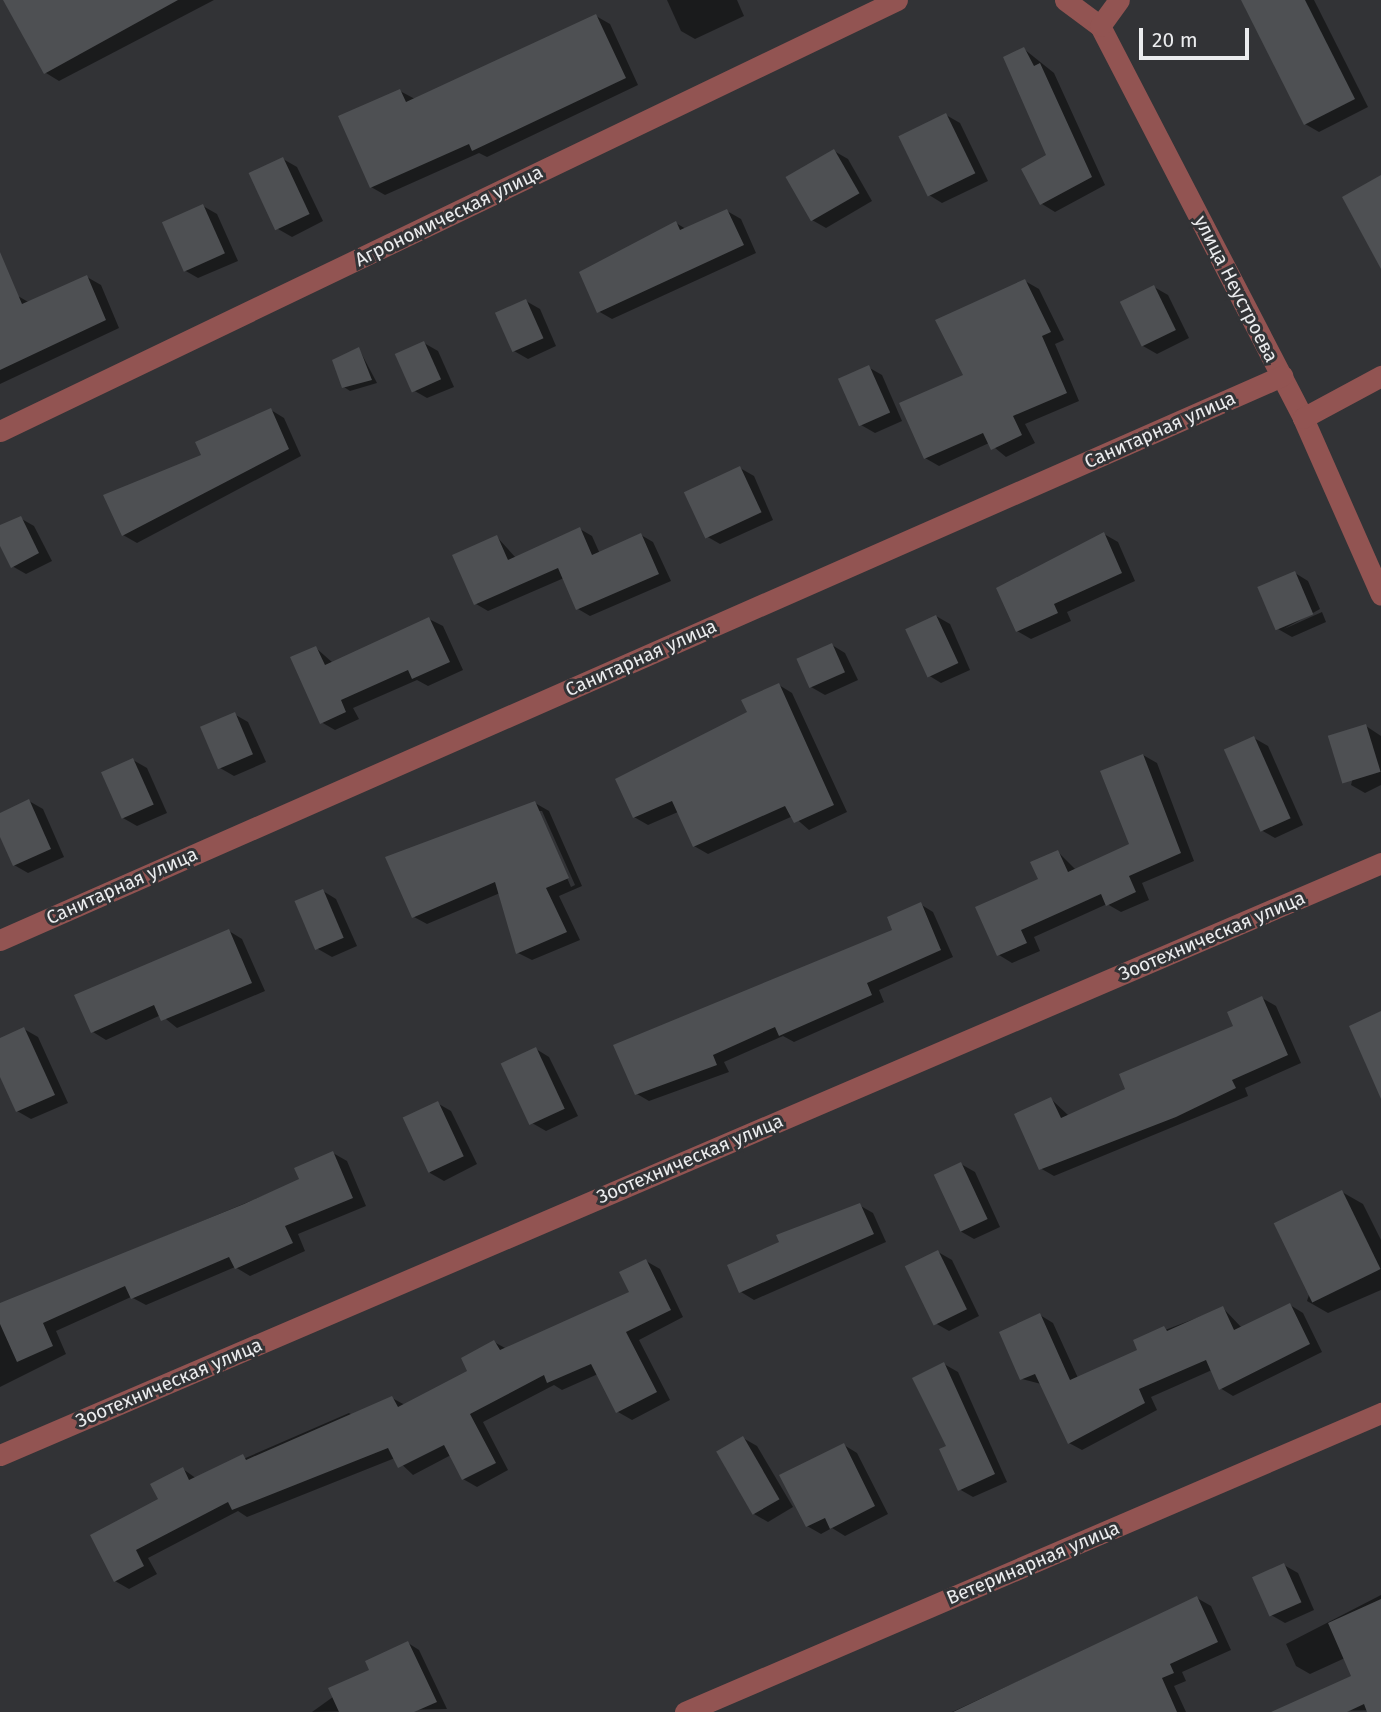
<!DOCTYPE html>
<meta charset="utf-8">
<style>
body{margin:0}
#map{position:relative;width:1381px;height:1712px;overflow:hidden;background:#323336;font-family:"Fira Sans",sans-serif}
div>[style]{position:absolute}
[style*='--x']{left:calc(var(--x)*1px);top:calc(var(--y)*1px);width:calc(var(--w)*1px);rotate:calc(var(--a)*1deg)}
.shadow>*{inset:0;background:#0007}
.building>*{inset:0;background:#4e5053;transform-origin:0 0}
.minor>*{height:21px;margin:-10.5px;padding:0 10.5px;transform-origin:10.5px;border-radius:10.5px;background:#925452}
span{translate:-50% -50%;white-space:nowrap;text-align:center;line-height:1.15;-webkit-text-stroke:6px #323336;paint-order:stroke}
.street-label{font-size:19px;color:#ebecee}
.scale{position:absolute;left:1139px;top:28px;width:110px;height:32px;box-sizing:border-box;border:4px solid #ebecee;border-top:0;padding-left:9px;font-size:21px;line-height:24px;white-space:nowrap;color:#ebecee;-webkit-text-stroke:5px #323336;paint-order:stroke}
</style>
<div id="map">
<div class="shadow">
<i style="clip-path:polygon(5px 0,214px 0,59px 81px,46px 73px)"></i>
<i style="clip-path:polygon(667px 0,737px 0,744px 16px,695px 39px,681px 31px)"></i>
<i style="clip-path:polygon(1243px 0,1314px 0,1368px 107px,1319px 132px,1305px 124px)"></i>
<i style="clip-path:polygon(596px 16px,610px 24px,638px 85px,487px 157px,479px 153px,385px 195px,371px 187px,400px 91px,415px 99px)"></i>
<i style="clip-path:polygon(1024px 49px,1054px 73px,1105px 185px,1055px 212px,1042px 204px,1023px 169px,1049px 155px)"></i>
<i style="clip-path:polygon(946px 115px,960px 123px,988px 181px,942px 203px,929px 195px)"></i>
<i style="clip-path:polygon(834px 151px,848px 159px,872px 201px,826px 228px,812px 220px)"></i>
<i style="clip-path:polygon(283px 159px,297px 167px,323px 221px,292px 237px,278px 229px)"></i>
<i style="clip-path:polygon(203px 206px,217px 214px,238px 261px,198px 278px,184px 270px)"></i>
<i style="clip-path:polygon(727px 211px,741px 219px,756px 253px,612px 319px,598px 311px,676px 223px,686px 229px)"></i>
<i style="clip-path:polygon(87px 277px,101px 285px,119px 328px,0 384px,0 303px,18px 296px,30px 303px)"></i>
<i style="clip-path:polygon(1025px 281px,1039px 289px,1064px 340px,1055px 344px,1079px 401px,1025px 424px,1035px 443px,1006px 457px,989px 443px,939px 466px,925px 458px,966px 375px)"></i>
<i style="clip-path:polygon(1154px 287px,1168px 295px,1189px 338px,1157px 354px,1143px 346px)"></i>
<i style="clip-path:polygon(526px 301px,540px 309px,556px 346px,528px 359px,514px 351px)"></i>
<i style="clip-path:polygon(424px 343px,438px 351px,454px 387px,427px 398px,413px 390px)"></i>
<i style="clip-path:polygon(359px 349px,377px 383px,350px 391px,344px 387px)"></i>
<i style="clip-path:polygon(868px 367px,882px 375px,902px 421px,875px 433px,861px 425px)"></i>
<i style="clip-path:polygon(271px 410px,284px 418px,301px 456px,137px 543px,123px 535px)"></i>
<i style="clip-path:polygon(740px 468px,754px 476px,773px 520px,720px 544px,706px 536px)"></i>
<i style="clip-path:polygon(20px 518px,34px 526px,52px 561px,26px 574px,12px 566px,0 542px,0 527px)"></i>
<i style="clip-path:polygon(580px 529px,592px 536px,600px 554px,641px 535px,653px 542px,671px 581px,590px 616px,578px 609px,564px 578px,488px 611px,476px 604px,497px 537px,516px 558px)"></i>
<i style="clip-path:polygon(1104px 534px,1118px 542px,1135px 581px,1067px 612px,1071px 621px,1031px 639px,1017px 631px)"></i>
<i style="clip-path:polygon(1295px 573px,1308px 581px,1320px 609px,1284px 629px,1322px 612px,1326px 622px,1292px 637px,1278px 629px)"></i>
<i style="clip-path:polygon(936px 616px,950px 624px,970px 670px,941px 683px,928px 675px)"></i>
<i style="clip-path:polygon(429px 619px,443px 626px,463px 670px,428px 686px,417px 680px,353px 708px,359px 719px,335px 730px,321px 722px,316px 648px,333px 663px)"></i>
<i style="clip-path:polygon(832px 645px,845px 653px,858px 680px,825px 695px,811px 687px)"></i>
<i style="clip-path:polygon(779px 685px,792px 693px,847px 812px,809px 830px,793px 816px,708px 854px,694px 846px,678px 812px,648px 825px,634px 817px)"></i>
<i style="clip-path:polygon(234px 714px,248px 722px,266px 762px,234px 776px,220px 768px)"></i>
<i style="clip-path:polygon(1366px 726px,1381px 736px,1381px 785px,1365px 793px,1351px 785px)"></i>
<i style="clip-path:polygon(1254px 738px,1268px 746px,1303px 825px,1275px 838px,1261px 830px)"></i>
<i style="clip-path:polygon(1143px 755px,1157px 763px,1194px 861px,1142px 883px,1149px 900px,1121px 912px,1107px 904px,1034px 937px,1040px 951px,1012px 963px,999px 955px,1058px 852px,1076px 870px,1132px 845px)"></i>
<i style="clip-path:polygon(133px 760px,147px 768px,167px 813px,137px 826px,123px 818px)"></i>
<i style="clip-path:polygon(29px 801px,43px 809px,64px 857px,28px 873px,14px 865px,0 833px,0 815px)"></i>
<i style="clip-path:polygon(evenodd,535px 803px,549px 811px,582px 886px,559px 896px,580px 940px,532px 960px,518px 953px,500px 893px,427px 924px,414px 917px,535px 803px,538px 811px,542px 811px,575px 885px,571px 887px,538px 811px)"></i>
<i style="clip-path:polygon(323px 891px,336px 899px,357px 946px,332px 957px,318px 949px)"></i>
<i style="clip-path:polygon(920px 904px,933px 912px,953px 957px,879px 990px,884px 1002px,794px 1042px,783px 1036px,724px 1062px,729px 1072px,649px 1101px,637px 1094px,895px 931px)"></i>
<i style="clip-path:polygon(229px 931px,242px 939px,265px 991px,177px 1028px,161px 1015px,106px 1040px,93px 1032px)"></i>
<i style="clip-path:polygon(1262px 998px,1276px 1006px,1301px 1063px,1245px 1088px,1248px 1096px,1054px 1176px,1040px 1168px,1051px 1099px,1069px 1116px,1127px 1090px,1235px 1027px)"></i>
<i style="clip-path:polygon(24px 1029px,38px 1037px,68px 1103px,31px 1119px,17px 1111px,0 1072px,0 1040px)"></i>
<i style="clip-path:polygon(536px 1049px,549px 1057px,578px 1116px,546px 1131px,532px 1123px)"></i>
<i style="clip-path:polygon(437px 1103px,451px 1111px,477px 1164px,444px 1181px,430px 1173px)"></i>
<i style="clip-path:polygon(333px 1153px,347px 1161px,366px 1206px,298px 1234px,305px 1251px,250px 1276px,235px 1267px,146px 1305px,131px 1297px,56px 1331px,66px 1354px,0 1387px,0 1305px,301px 1180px)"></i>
<i style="clip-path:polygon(961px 1164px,975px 1172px,1000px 1227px,974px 1239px,960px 1231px)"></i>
<i style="clip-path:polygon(1342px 1192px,1363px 1204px,1381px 1240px,1381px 1290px,1328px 1313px,1307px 1301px)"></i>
<i style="clip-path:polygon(859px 1205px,873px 1213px,886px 1242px,754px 1300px,741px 1292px,782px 1243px)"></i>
<i style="clip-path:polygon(938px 1252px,952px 1260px,979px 1316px,949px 1331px,935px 1323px)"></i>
<i style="clip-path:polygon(646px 1261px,660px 1269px,683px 1317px,639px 1340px,670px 1400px,632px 1420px,618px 1412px,598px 1374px,562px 1390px,554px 1385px,483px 1422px,508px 1470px,477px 1487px,463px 1479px,451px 1455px,413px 1475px,395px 1458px,247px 1517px,238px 1511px,148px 1558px,157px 1574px,129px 1589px,115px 1581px,183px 1469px,197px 1479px,349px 1413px,356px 1417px,392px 1398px,405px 1405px,470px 1371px,494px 1342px,507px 1349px,631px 1293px)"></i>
<i style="clip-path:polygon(1290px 1305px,1303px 1313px,1322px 1352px,1233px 1396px,1220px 1388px,1212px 1370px,1151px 1397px,1157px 1410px,1082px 1450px,1069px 1443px,1041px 1384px,1022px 1379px,1040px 1315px,1053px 1323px,1078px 1378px,1140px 1350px,1136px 1341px,1223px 1308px,1242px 1328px)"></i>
<i style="clip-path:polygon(944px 1364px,958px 1372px,1007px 1482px,973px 1497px,959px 1489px,949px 1447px)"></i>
<i style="clip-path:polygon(743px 1438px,757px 1446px,793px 1507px,768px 1522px,754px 1514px)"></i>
<i style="clip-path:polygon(844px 1445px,857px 1453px,888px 1514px,845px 1536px,832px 1528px,821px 1534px,807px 1526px)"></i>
<i style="clip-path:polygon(1284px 1565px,1298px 1573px,1314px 1610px,1285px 1623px,1271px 1615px)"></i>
<i style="clip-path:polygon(1381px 1595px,1381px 1710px,1279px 1712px,1354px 1677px,1345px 1658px,1310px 1674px,1296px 1666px,1286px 1644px)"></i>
<i style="clip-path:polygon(1197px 1598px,1211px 1606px,1231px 1650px,1182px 1672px,1186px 1681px,1174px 1686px,1186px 1712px,952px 1712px)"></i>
<i style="clip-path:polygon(408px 1643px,419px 1650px,447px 1709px,312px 1712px)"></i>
</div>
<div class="building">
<i style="clip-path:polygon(3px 0,178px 0,44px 74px)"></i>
<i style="clip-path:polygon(1241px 0,1305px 0,1355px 99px,1304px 125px)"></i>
<i style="clip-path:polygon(596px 14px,626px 78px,472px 151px,469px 144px,370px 188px,338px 116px,400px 89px,406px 102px)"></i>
<i style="clip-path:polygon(1024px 47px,1034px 66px,1040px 63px,1092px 177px,1040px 205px,1021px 169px,1046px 155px,1003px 57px)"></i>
<i style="left:946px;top:113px;width:67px;height:53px;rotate:64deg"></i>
<i style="left:834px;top:149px;width:51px;height:56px;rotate:60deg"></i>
<i style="left:283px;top:157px;width:63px;height:38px;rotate:65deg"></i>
<i style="clip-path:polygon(1381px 175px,1381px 269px,1342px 197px)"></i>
<i style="left:203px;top:204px;width:54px;height:45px;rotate:66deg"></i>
<i style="clip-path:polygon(727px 209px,744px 245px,597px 313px,579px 272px,676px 221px,680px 230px)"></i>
<i style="clip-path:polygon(0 252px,22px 304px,87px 275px,106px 320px,0 370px)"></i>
<i style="clip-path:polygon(1025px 279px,1051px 332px,1042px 336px,1067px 393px,1013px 416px,1022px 435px,991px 450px,983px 433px,924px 459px,899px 403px,963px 375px,935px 320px)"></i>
<i style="left:1154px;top:285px;width:50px;height:38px;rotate:64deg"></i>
<i style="left:526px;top:299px;width:43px;height:34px;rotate:66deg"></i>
<i style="left:424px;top:341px;width:42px;height:32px;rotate:66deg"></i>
<i style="clip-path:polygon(359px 347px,372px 380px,342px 388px,332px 360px)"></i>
<i style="left:869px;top:365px;width:52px;height:34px;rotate:66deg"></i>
<i style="clip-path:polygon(271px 408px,289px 449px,122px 536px,103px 495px,201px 455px,195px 442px)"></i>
<i style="left:740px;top:466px;width:51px;height:62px;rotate:65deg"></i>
<i style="clip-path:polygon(21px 516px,39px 553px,11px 568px,0 546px,0 525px)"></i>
<i style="clip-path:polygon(580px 527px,592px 555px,641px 533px,659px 574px,576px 610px,558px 568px,474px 605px,452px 555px,497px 535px,508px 560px)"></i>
<i style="clip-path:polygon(1104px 532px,1122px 573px,1054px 604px,1058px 613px,1016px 632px,996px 588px)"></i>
<i style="left:1295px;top:571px;width:47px;height:41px;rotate:67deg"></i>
<i style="left:936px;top:615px;width:53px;height:34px;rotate:65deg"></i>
<i style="clip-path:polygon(429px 617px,450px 662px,412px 679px,408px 670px,341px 700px,346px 712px,320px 724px,290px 657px,316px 646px,325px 665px)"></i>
<i style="left:832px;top:643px;width:32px;height:39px;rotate:66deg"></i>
<i style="clip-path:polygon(779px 683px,834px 805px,794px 823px,785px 806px,693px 847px,672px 801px,633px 818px,615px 779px,747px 712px,741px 700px)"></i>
<i style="left:235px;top:712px;width:46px;height:38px;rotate:67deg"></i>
<i style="left:1366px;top:724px;width:50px;height:40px;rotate:73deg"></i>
<i style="left:1254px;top:736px;width:90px;height:33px;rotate:66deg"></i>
<i style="clip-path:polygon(1143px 754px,1181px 853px,1129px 876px,1136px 892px,1106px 906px,1101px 894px,1021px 930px,1027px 943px,997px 956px,975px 907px,1038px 879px,1030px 862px,1058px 850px,1068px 872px,1129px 844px,1100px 771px)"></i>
<i style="left:133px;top:758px;width:51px;height:35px;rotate:66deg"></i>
<i style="clip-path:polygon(29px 799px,51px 849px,13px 866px,0 837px,0 813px)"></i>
<i style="clip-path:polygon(535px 801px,569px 878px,546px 888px,567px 932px,516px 954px,495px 882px,412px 918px,385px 857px)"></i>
<i style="left:323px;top:889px;width:53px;height:31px;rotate:67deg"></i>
<i style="clip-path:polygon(921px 902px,941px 950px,867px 983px,872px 995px,779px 1036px,775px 1027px,713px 1055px,717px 1065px,635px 1095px,613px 1045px,892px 930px,887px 917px)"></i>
<i style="clip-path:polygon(229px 929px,252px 983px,161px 1021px,154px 1005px,91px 1033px,74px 995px)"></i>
<i style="clip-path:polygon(1262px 996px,1288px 1055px,1232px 1080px,1236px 1088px,1176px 1117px,1039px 1170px,1014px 1114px,1051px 1097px,1061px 1118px,1125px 1089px,1119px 1074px,1233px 1026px,1227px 1012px)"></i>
<i style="clip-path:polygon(1381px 1011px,1381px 1099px,1349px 1026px)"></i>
<i style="clip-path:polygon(24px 1027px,55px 1095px,16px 1112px,0 1077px,0 1038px)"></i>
<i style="left:536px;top:1047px;width:68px;height:39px;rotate:65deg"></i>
<i style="left:438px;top:1101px;width:61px;height:39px;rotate:65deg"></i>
<i style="clip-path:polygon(333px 1151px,353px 1198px,285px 1226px,293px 1243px,235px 1269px,229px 1257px,131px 1299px,125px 1286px,43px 1323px,53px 1346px,17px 1362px,0 1324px,0 1303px,244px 1204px,299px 1179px,294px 1168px)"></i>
<i style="left:961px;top:1162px;width:63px;height:30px;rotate:65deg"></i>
<i style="left:1342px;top:1190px;width:88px;height:76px;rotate:64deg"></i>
<i style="clip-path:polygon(860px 1203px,874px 1234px,739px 1293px,727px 1265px,779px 1242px,776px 1235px)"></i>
<i style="left:938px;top:1250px;width:66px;height:37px;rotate:64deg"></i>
<i style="clip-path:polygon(646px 1259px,671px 1310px,626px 1332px,657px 1392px,616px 1413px,591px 1364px,547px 1383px,544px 1375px,470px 1414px,496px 1463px,462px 1480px,444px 1445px,398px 1468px,388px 1448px,232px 1510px,228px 1502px,136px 1550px,144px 1566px,114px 1582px,90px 1535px,158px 1499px,150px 1484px,183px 1467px,189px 1480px,243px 1454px,246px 1460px,392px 1396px,398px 1407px,467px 1371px,461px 1358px,494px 1340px,500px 1350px,629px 1292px,619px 1272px)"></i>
<i style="clip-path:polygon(1290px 1303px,1310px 1344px,1219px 1390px,1206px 1360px,1139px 1389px,1145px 1403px,1068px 1444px,1035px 1374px,1020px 1380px,999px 1332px,1040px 1313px,1070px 1380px,1137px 1350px,1133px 1340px,1164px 1326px,1167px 1331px,1223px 1306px,1234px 1330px)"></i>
<i style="clip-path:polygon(944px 1362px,995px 1474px,958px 1491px,939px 1449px,946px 1446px,912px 1378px)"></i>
<i style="left:743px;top:1436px;width:73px;height:31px;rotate:60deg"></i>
<i style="clip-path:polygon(844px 1443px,875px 1506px,830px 1529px,825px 1518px,806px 1527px,779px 1475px)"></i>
<i style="left:1284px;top:1563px;width:43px;height:35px;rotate:66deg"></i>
<i style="clip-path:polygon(1197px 1596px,1218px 1642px,1170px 1664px,1174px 1673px,1162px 1678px,1177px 1712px,953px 1712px)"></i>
<i style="clip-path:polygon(1381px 1599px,1381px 1712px,1367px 1712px,1364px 1704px,1347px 1712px,1271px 1712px,1351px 1676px,1328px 1623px)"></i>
<i style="clip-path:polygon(408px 1641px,437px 1702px,414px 1712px,339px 1712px,328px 1688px,369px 1670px,365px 1661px)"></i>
</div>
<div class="minor">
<i style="--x:1065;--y:0;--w:44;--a:36.6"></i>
<i style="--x:1100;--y:26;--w:441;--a:62.6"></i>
<i style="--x:1303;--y:418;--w:193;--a:66.2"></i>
<i style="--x:1100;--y:26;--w:32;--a:-54"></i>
<i style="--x:1303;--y:418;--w:89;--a:-28.3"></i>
<i style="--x:0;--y:431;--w:995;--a:-25.66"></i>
<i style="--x:0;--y:940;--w:1401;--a:-23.75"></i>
<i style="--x:0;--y:1455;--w:1503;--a:-23.2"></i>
<i style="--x:685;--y:1712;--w:758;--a:-23.25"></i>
</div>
<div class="street-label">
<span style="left:449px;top:216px;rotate:-26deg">Агрономическая улица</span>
<span style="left:1236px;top:289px;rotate:63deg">улица Неустроева</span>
<span style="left:1160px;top:430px;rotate:-24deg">Санитарная улица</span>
<span style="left:641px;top:658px;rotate:-24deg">Санитарная улица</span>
<span style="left:122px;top:886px;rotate:-24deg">Санитарная улица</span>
<span style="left:1212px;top:936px;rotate:-23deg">Зоотехническая улица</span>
<span style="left:690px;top:1159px;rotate:-23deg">Зоотехническая улица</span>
<span style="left:169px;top:1383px;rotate:-23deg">Зоотехническая улица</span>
<span style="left:1033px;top:1563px;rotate:-23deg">Ветеринарная улица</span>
</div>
<div class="scale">20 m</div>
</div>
